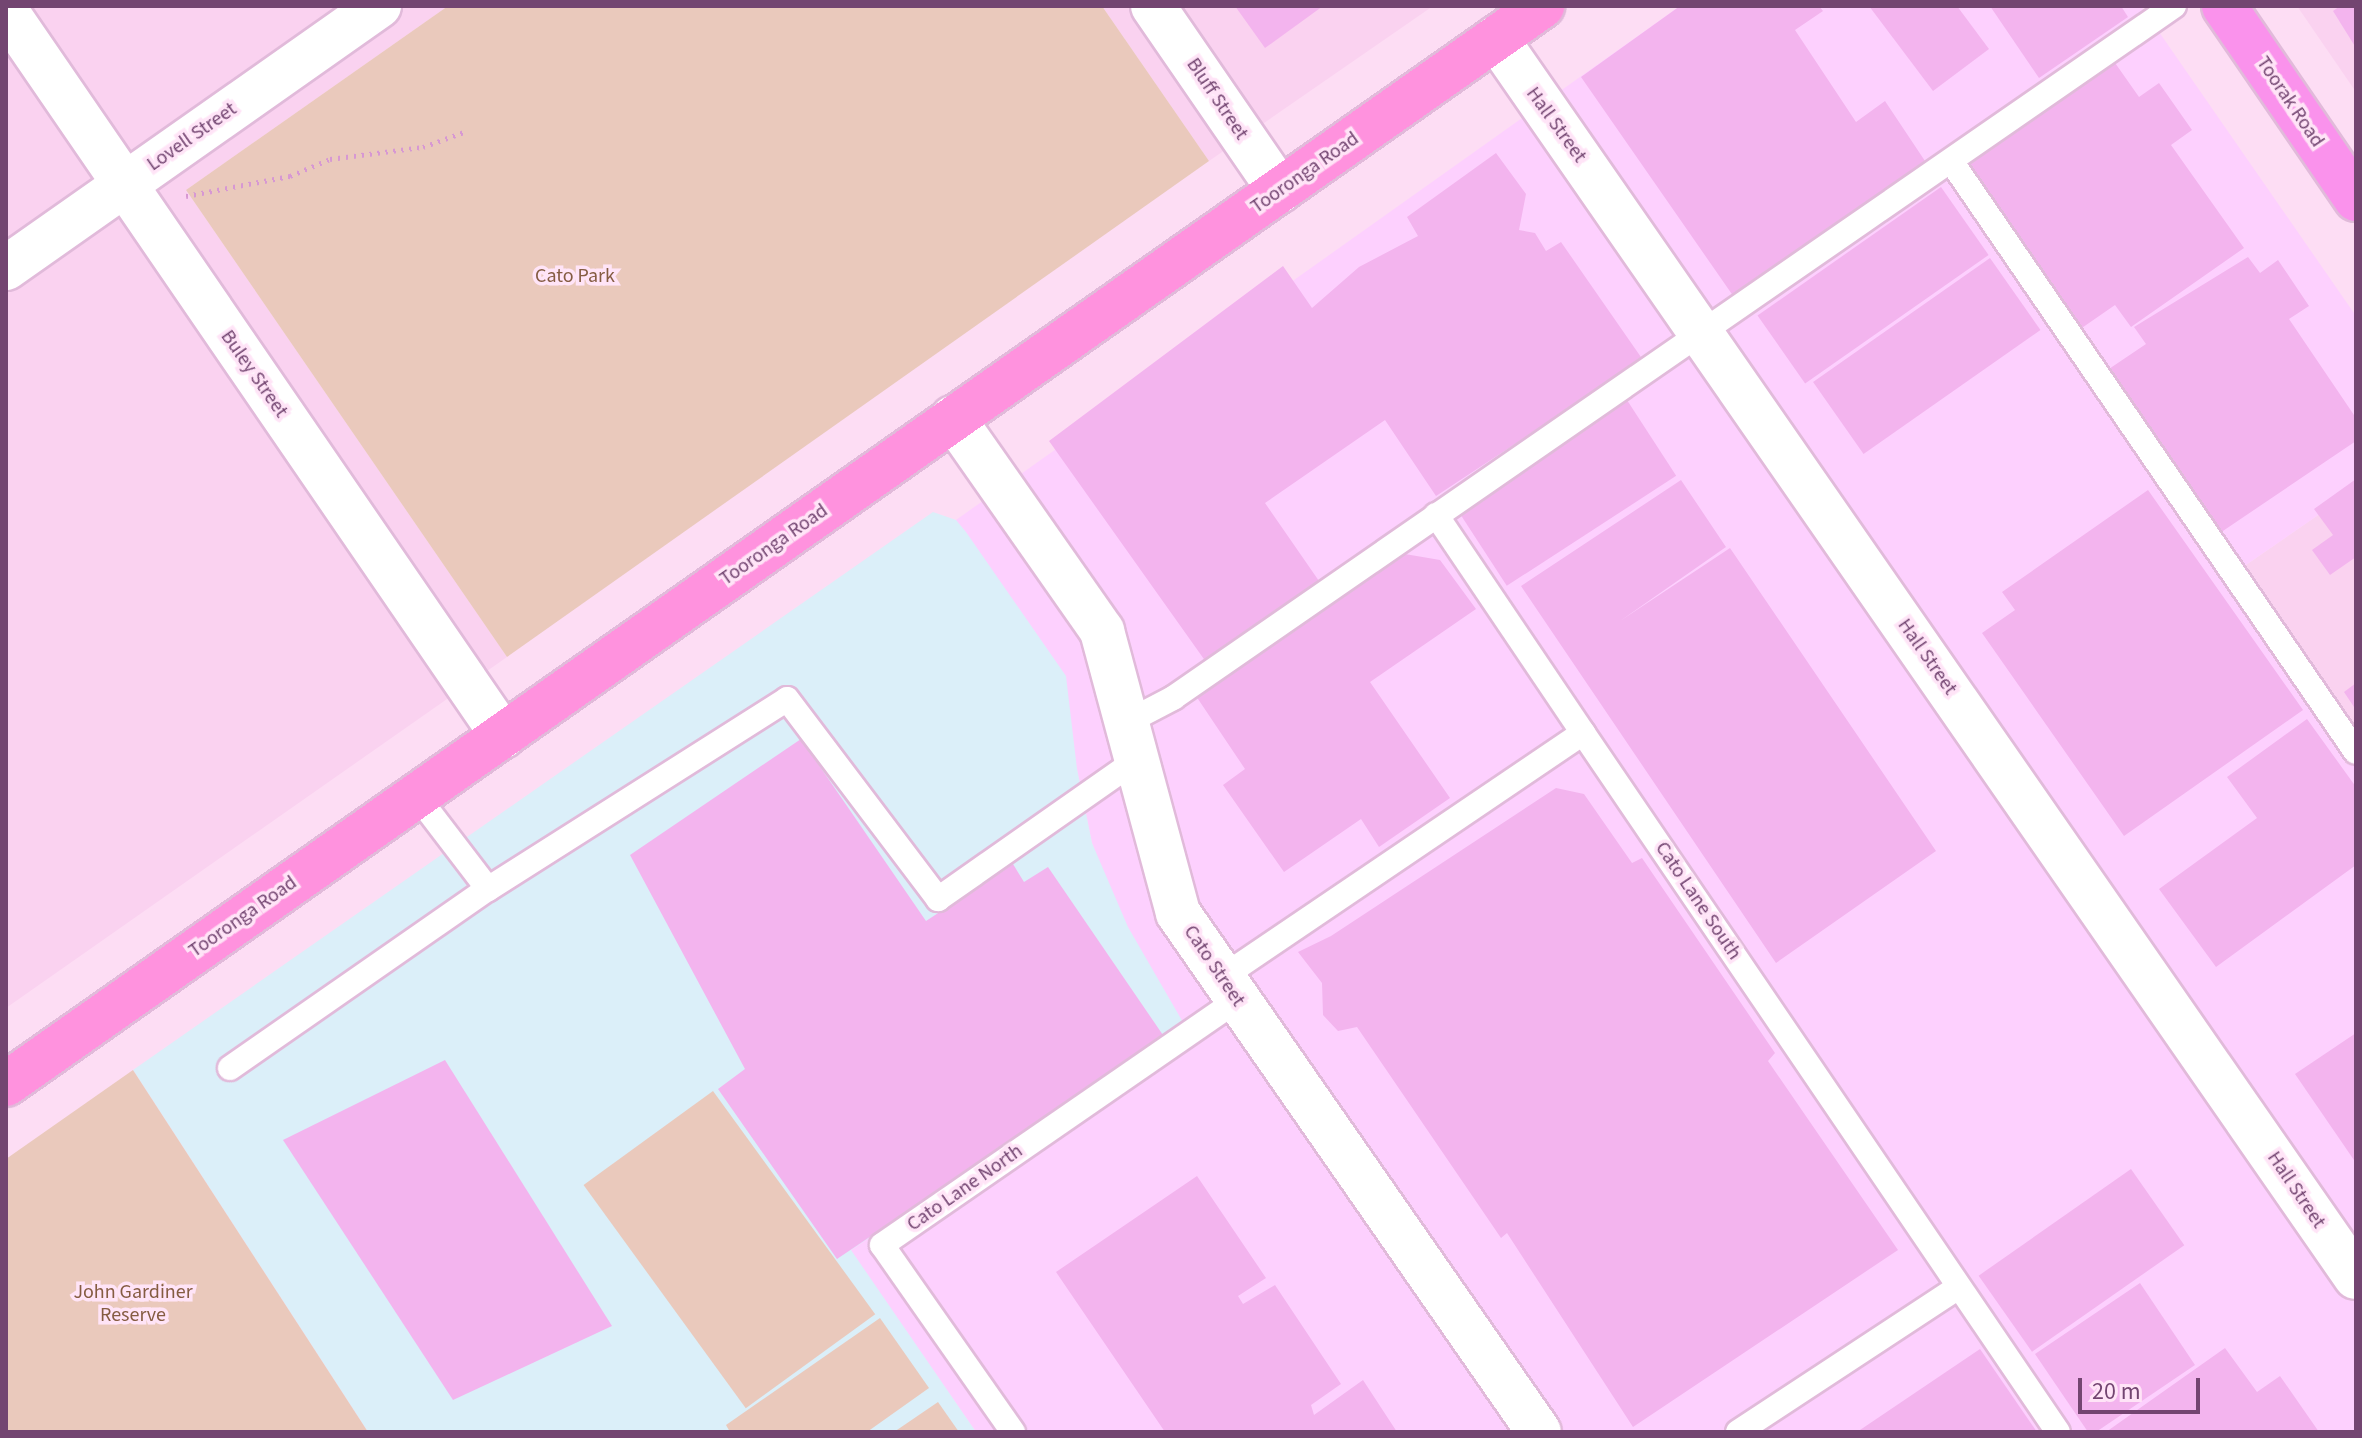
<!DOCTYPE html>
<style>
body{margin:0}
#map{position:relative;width:2362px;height:1438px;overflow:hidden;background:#fdddf4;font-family:"Source Sans 3",sans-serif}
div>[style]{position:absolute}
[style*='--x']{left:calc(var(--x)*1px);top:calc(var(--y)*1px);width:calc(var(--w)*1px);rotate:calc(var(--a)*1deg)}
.residential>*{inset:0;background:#fad2f0}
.commercial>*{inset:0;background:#fdd0fe}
.education>*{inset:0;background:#dbeff9}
.green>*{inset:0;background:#eac9bc;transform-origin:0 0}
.building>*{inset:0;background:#f3b4ee;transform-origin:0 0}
.path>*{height:5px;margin-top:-2.5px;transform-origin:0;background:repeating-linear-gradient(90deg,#d798d3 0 2px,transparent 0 8px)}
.roads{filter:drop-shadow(2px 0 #e1bada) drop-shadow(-2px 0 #e1bada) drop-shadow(0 2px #e1bada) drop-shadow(0 -2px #e1bada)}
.service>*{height:24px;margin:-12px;padding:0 12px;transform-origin:12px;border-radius:12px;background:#fff}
.minor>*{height:44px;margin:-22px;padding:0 22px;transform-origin:22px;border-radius:22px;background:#fff}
.primary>*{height:44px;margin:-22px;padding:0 22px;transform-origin:22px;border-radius:22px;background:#ff92de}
.trunk>*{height:44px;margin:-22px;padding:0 22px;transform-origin:22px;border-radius:22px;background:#fa92ec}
span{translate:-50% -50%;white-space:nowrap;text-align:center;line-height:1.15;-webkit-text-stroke:7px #ffe4f7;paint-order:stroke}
.street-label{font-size:20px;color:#734571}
.park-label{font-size:20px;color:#855c42}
.frame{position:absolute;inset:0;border:8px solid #734571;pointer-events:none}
.scale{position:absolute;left:2078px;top:1378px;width:122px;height:36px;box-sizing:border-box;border:4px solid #734571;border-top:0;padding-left:10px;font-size:24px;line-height:28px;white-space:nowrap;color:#734571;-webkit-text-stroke:6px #ffe4f7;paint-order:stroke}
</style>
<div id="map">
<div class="residential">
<i style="clip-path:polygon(6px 6px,448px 6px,186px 190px,507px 657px,6px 1008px)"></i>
<i style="clip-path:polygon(1102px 6px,1433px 6px,1209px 161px)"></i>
<i style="clip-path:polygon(2297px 6px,2356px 6px,2356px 92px)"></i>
<i style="clip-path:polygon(2356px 489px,2356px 732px,2243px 567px)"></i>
</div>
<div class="commercial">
<i style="clip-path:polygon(1680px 6px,2141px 6px,2356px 316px,2356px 489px,2243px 567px,2356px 732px,2356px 1432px,976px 1432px,850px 1250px,1165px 1038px,1092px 843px,1077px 769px,956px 520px)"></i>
</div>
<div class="education">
<i style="clip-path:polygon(933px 512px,956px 520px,966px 532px,1066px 676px,1077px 769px,1092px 843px,1128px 927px,1184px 1024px,851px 1250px,976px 1432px,368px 1432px,133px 1070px)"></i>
</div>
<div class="green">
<i style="clip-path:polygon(448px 6px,1102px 6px,1209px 161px,507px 657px,186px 190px)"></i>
<i style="clip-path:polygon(133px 1070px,368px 1432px,6px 1432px,6px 1159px)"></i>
<i style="left:713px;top:1091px;width:276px;height:160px;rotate:54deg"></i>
<i style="clip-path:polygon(880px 1318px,929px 1388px,867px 1432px,730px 1432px,726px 1425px)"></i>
<i style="clip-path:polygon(938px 1402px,959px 1432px,894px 1432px)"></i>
</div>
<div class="building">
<i style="clip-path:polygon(1235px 6px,1323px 6px,1265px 48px)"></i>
<i style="clip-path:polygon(1680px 6px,1819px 6px,1823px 11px,1795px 30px,1856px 122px,1885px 101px,1927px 164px,1789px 255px,1792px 261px,1736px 300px,1581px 77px)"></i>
<i style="clip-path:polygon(1869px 6px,1957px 6px,1989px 49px,1933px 91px)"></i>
<i style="clip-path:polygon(1990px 6px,2121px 6px,2128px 17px,2039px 78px)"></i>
<i style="clip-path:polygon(2340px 6px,2356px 6px,2356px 48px,2333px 11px)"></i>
<i style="clip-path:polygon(2113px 60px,2139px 97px,2159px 83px,2192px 130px,2171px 145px,2244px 248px,2131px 327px,2115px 305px,2076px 332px,1960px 168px)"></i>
<i style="clip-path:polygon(1496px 153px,1526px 194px,1519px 230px,1535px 233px,1546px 251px,1561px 242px,1643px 360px,1436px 496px,1385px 420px,1265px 503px,1319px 581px,1206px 662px,1049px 441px,1283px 266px,1312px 308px,1359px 267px,1418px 236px,1407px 217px)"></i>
<i style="left:1941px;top:187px;width:83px;height:224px;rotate:55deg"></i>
<i style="clip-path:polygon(2248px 257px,2260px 273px,2278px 260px,2309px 306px,2289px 319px,2356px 418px,2356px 441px,2214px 537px,2103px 373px,2146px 344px,2134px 327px)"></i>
<i style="left:1990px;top:258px;width:88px;height:216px;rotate:55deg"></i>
<i style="left:1625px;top:397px;width:94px;height:202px;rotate:57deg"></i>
<i style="clip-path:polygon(2356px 479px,2356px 557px,2330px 575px,2312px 550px,2333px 535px,2314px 509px)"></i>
<i style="clip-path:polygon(1681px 480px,1726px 547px,1620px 621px,1730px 548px,1936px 851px,1776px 963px,1521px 586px)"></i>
<i style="clip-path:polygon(2148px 490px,2303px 710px,2124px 836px,1982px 633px,2015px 610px,2002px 592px)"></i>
<i style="clip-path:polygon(1399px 553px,1440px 560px,1476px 609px,1370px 682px,1450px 798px,1379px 847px,1361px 819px,1284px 872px,1223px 785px,1245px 769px,1196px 696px)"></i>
<i style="clip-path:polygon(2356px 683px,2356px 710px,2344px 692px)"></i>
<i style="clip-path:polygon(2307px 719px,2356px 787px,2356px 865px,2216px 967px,2159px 889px,2257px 818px,2227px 777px)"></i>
<i style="clip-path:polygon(801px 739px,926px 921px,1013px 864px,1024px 882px,1048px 867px,1165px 1038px,837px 1259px,718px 1089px,745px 1069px,630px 855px)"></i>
<i style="clip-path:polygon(1556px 788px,1584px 794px,1632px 863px,1642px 858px,1775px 1053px,1768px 1061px,1898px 1250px,1633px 1427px,1507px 1233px,1501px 1238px,1357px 1027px,1338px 1031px,1323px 1015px,1322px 983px,1298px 952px,1331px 936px)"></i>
<i style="clip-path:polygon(2356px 1033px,2356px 1163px,2295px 1074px)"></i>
<i style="clip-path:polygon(445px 1060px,612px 1326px,453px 1400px,283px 1140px)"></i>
<i style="left:2131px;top:1169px;width:93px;height:186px;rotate:55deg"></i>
<i style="clip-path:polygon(1197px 1176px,1266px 1278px,1238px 1296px,1243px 1304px,1275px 1285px,1341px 1384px,1311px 1405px,1314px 1415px,1363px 1380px,1397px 1432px,1165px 1432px,1056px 1272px)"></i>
<i style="clip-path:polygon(2140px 1283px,2195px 1365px,2096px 1432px,2088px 1432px,2035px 1354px)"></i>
<i style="clip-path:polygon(2225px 1348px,2257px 1392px,2280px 1376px,2319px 1432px,2106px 1432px)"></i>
<i style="clip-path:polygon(1980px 1349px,2037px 1432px,1857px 1432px)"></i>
</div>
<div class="path">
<i style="--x:186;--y:196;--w:106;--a:-10.9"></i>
<i style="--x:290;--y:176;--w:43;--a:-23"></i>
<i style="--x:330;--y:159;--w:94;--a:-7.4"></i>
<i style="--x:423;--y:147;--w:47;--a:-20"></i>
</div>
<div class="roads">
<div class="service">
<i style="--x:1951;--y:161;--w:716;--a:55.58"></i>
<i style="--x:1436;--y:515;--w:263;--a:56"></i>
<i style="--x:1129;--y:721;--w:50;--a:-27.6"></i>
<i style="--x:1173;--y:698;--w:1217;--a:-34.66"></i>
<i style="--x:417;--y:796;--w:117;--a:52.6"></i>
<i style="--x:1221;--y:978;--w:437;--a:-34.1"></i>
<i style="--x:1583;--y:733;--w:845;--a:55.8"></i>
<i style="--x:230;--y:1068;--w:314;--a:-34.8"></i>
<i style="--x:488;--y:889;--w:354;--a:-32.4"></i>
<i style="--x:787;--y:699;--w:251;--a:52.9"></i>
<i style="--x:938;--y:899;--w:246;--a:-35"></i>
<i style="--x:1013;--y:1432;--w:228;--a:-125"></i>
<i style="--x:882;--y:1245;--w:430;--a:-34.6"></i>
<i style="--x:1738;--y:1432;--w:264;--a:-33.3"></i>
</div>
<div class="minor">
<i style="--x:1153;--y:6;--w:224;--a:55.5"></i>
<i style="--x:6;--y:11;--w:879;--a:55.57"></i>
<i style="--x:1496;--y:38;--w:1508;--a:55.24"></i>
<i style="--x:6;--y:268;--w:456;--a:-35.1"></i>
<i style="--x:953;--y:418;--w:260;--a:55"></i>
<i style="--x:1102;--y:631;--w:292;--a:74.9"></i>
<i style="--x:1178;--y:913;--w:632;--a:55.18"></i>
</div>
<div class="primary">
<i style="--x:6;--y:1084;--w:1877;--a:-35.06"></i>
</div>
<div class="trunk">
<i style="--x:2224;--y:6;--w:234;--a:55.6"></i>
</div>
</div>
<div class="street-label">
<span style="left:1217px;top:99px;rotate:56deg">Bluff Street</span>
<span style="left:2290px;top:102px;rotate:56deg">Toorak Road</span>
<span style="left:1556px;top:125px;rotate:54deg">Hall Street</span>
<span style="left:192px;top:137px;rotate:-35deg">Lovell Street</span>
<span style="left:1305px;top:173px;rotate:-35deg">Tooronga Road</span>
<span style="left:254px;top:374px;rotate:55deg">Buley Street</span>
<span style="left:774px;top:545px;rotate:-35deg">Tooronga Road</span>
<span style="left:1927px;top:657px;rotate:55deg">Hall Street</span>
<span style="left:1698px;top:901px;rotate:56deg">Cato Lane South</span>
<span style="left:243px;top:917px;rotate:-35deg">Tooronga Road</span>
<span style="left:1214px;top:966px;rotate:56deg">Cato Street</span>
<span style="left:965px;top:1188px;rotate:-35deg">Cato Lane North</span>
<span style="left:2296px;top:1190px;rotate:56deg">Hall Street</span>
</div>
<div class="park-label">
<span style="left:575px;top:276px">Cato Park</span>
<span style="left:133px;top:1304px">John Gardiner<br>Reserve</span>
</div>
<div class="frame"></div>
<div class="scale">20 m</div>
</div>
